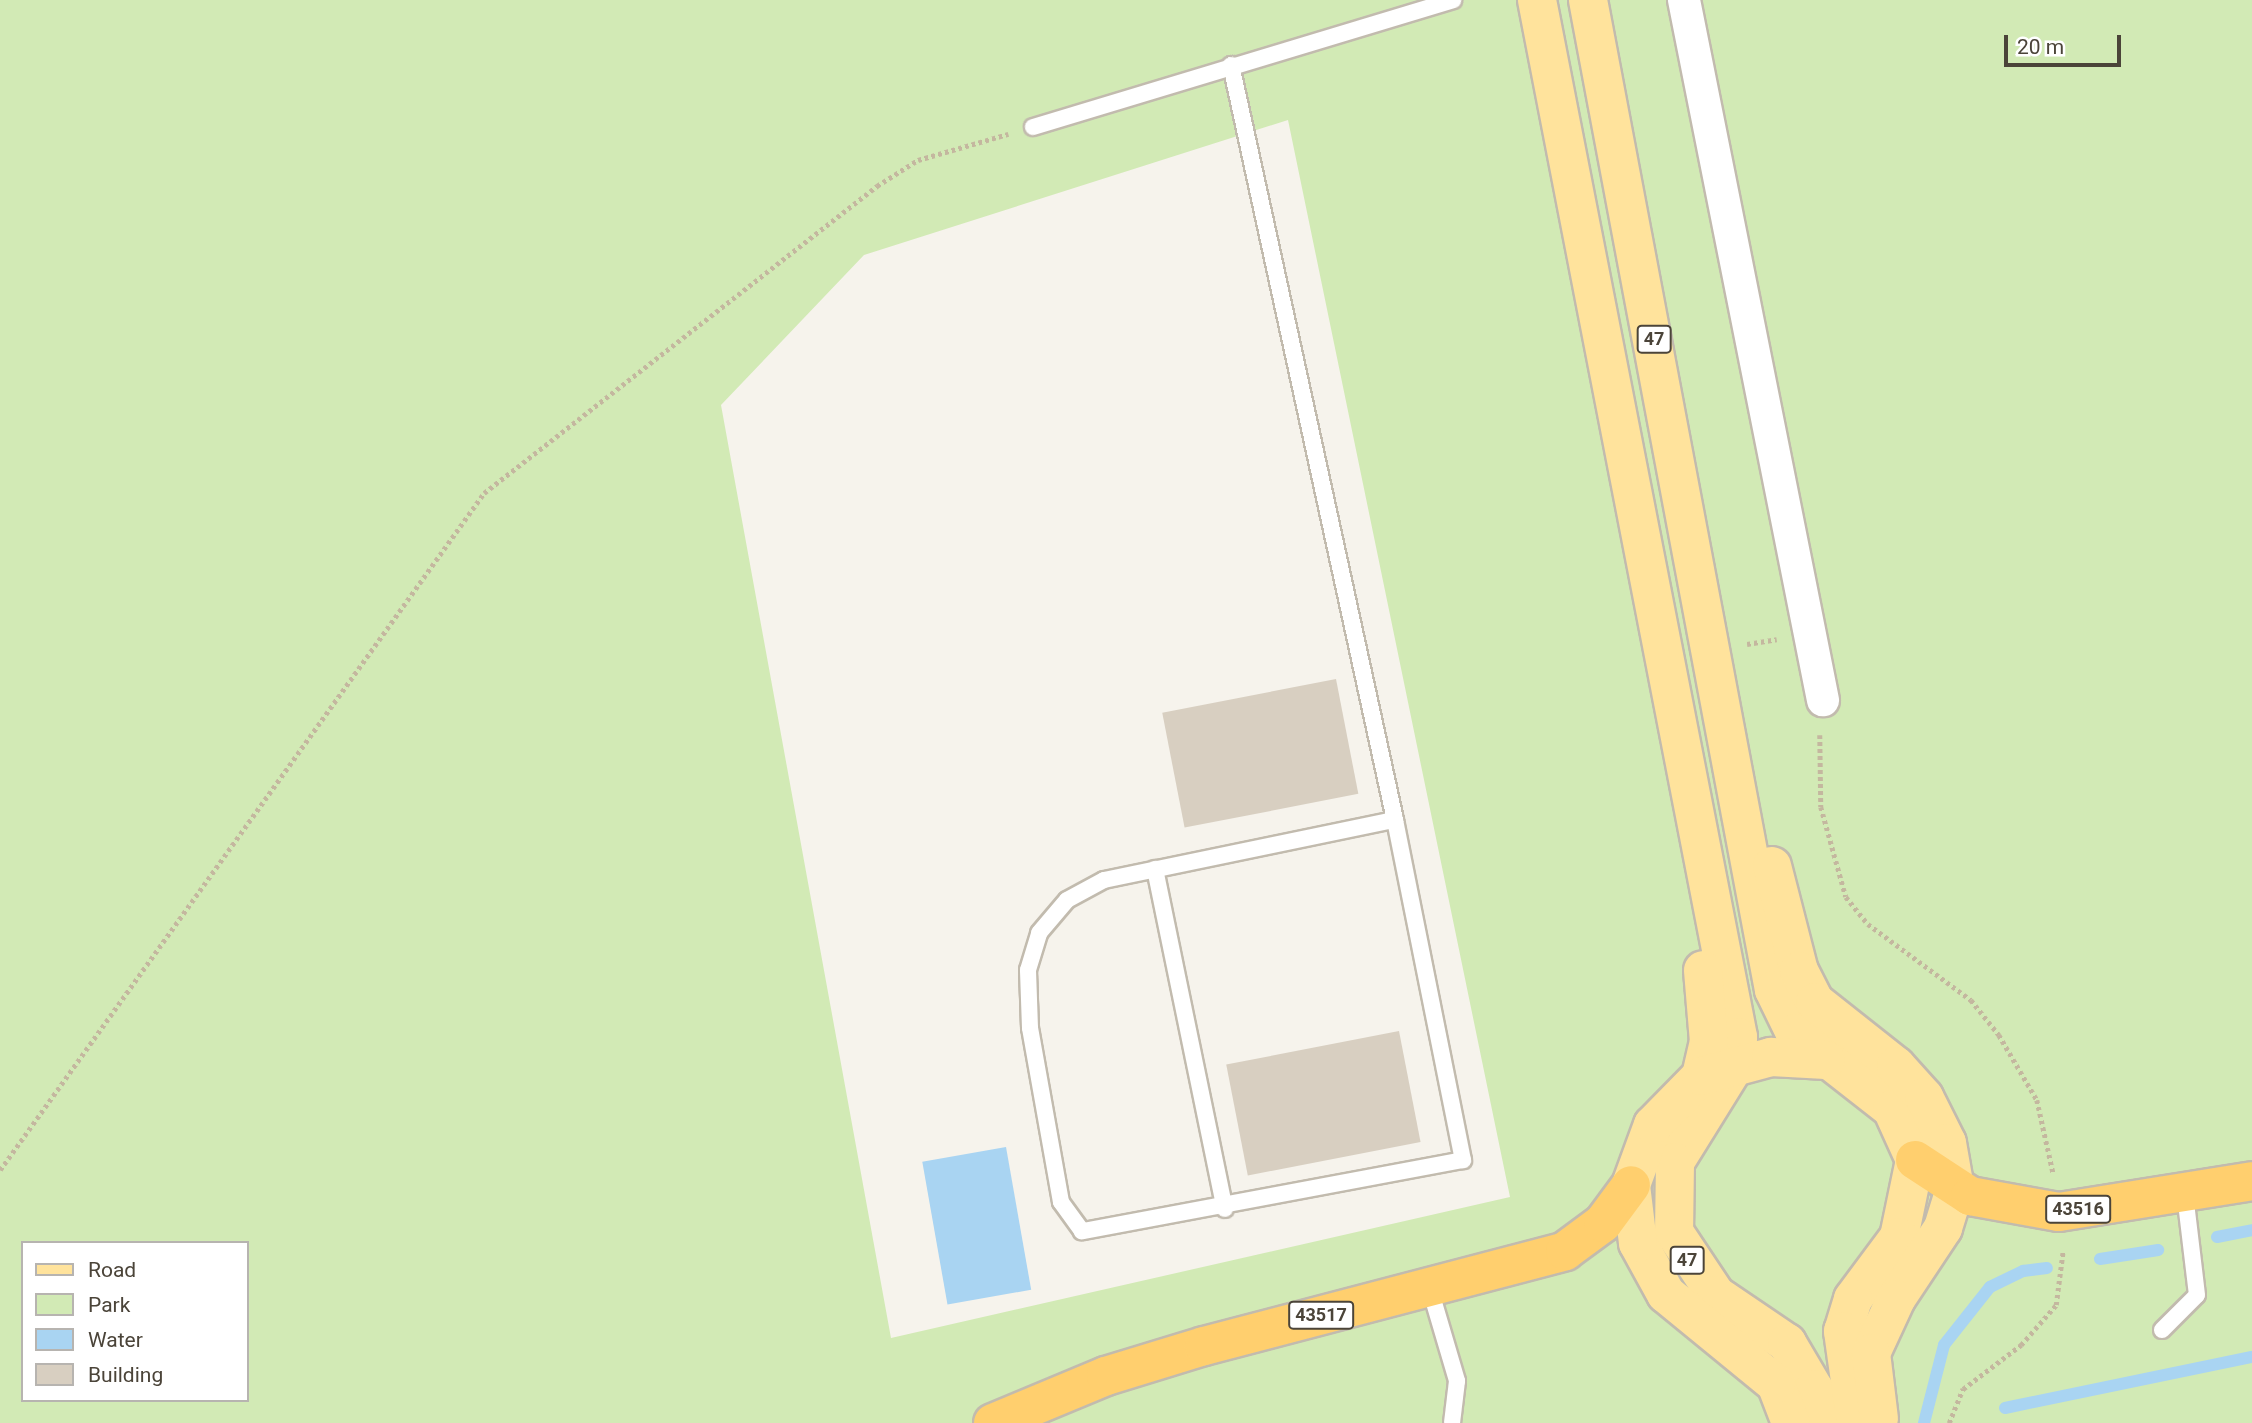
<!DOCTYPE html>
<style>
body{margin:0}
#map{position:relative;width:2252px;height:1423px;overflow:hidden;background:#f6f3ec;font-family:Roboto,sans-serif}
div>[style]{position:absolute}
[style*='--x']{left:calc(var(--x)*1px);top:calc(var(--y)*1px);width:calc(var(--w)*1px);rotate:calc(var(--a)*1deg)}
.green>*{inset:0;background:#d2eab5}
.water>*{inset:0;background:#a9d4f2;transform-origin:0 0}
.stream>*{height:12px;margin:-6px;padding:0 6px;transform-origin:6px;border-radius:6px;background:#a9d4f2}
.building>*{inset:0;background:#d8cfc1;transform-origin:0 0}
.path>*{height:4.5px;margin-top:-2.25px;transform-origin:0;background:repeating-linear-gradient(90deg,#c4b79f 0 3.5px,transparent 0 7px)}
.roads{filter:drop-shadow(2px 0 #c2bbae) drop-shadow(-2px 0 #c2bbae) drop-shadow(0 2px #c2bbae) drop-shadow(0 -2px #c2bbae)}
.lane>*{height:16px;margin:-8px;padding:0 8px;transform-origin:8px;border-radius:8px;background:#fff}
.street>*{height:32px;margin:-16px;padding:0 16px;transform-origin:16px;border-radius:16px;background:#fff}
.primary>*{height:38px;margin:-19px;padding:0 19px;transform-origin:19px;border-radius:19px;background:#ffe39c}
.highway>*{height:38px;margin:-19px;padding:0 19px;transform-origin:19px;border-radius:19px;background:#ffcf6e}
span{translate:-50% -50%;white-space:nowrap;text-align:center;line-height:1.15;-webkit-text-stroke:5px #fff;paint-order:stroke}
.shield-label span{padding:2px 5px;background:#fff;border:2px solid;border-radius:5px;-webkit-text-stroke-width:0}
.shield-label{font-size:18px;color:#4b4439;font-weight:700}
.legend{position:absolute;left:21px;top:1241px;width:228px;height:161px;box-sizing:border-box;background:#fff;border:2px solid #b7b4b0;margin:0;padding:9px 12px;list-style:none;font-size:21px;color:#4b4439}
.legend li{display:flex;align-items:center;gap:14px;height:35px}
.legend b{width:35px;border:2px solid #b7b4b0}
.scale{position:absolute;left:2004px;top:35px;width:117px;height:32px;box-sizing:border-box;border:4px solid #4b4439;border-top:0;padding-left:9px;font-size:21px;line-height:24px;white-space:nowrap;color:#4b4439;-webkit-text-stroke:5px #fff;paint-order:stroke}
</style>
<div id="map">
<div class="green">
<i style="clip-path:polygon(evenodd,0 0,2252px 0,2252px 1423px,0 1423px,0 0,1288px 120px,1510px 1197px,891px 1338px,721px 405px,864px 255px,1288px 120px,0 0,23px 1243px,247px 1243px,247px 1400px,23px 1400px,23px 1243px)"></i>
</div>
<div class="water">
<i style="left:1006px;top:1147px;width:145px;height:85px;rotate:80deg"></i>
</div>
<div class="stream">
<i style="--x:2217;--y:1237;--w:36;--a:-11"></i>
<i style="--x:2100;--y:1259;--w:59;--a:-8.8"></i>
<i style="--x:2005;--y:1408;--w:252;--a:-11.7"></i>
<i style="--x:1924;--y:1423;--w:81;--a:-75.6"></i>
<i style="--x:1944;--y:1345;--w:74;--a:-51.6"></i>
<i style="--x:1990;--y:1287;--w:37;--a:-26"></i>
<i style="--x:2023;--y:1271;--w:24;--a:-7"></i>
</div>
<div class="building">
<i style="left:1336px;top:679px;width:117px;height:177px;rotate:79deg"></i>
<i style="left:1399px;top:1031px;width:113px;height:176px;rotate:79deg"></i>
</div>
<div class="path">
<i style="--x:1747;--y:644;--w:30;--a:-9"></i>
<i style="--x:1820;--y:735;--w:72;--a:89.2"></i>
<i style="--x:1821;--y:807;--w:93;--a:74.5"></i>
<i style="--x:1846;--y:897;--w:35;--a:51"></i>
<i style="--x:1868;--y:924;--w:128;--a:36.4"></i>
<i style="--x:1971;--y:1000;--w:45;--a:51.3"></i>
<i style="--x:1999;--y:1035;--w:75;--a:59.7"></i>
<i style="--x:2037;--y:1100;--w:74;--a:77.5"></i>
<i style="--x:0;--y:1170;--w:832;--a:-54.44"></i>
<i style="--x:484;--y:493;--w:499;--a:-38"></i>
<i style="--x:877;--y:186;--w:49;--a:-32.4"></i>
<i style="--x:918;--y:160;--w:94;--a:-16.1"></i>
<i style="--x:1949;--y:1423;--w:37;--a:-68"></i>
<i style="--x:1963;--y:1389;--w:73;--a:-37.2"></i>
<i style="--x:2021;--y:1345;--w:53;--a:-48.8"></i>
<i style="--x:2056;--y:1305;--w:55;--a:-82.7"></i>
</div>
<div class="roads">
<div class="lane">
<i style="--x:1231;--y:65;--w:773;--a:77.74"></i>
<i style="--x:1395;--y:820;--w:347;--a:78.7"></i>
<i style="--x:1463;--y:1160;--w:388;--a:169.4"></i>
<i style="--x:1082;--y:1231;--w:36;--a:-126"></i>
<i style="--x:1061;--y:1202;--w:177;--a:-100.1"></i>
<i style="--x:1030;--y:1028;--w:58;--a:-92"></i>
<i style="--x:1028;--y:970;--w:39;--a:-73"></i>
<i style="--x:1039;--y:933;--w:43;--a:-49.7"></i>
<i style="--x:1067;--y:900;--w:42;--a:-28.4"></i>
<i style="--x:1104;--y:880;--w:297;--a:-11.7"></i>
<i style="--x:1033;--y:127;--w:439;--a:-16.8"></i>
<i style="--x:1155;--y:869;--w:347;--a:78.4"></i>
<i style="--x:1430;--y:1289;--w:96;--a:73.6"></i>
<i style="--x:1457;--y:1381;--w:42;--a:96.8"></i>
<i style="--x:2162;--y:1330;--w:49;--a:-45"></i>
<i style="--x:2197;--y:1295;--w:102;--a:-96.8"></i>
</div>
<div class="street">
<i style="--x:1684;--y:0;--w:714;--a:78.77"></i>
</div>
<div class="primary">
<i style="--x:1537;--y:0;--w:1056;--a:79.03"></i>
<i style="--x:1738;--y:1037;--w:25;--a:92"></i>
<i style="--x:1737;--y:1062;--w:118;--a:121.8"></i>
<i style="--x:1675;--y:1162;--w:70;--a:90.8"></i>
<i style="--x:1674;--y:1232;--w:76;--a:56.3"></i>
<i style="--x:1716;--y:1295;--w:86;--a:34.1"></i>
<i style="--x:1787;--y:1343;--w:53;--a:59.6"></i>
<i style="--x:1814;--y:1389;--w:35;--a:78"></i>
<i style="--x:1588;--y:0;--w:1007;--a:79.36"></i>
<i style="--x:1774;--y:990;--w:48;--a:64"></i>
<i style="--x:1795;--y:1033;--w:123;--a:38.1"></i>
<i style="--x:1892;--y:1109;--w:56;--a:65.7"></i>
<i style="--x:1915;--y:1160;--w:79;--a:101.7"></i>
<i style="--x:1899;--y:1237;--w:77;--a:126.6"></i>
<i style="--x:1853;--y:1299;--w:34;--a:107"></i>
<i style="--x:1843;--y:1331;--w:93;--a:82"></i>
<i style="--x:1772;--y:866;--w:108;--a:75.6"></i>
<i style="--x:1799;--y:971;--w:35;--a:63"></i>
<i style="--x:1815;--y:1002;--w:103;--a:38.3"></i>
<i style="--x:1896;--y:1066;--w:42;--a:47.9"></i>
<i style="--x:1924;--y:1097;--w:51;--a:63.4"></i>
<i style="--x:1947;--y:1143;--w:47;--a:80.1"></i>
<i style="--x:1955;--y:1189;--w:41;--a:107.1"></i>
<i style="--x:1943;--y:1228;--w:85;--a:123.5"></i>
<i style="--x:1896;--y:1299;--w:60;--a:114.8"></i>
<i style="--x:1871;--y:1353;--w:66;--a:83.1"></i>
<i style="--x:1701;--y:1076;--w:35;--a:-77"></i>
<i style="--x:1709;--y:1042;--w:72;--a:-94.8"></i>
<i style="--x:1791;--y:1423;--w:42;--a:-111"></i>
<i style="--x:1776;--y:1384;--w:142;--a:-140.7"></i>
<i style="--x:1666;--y:1294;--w:58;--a:-118.8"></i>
<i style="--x:1638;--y:1243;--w:58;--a:-96.9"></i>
<i style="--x:1631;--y:1185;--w:64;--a:-69.9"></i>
<i style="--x:1653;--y:1125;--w:69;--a:-45.6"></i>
<i style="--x:1701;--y:1076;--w:73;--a:-15.2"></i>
<i style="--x:1771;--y:1057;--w:55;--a:3.1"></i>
</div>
<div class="highway">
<i style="--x:1915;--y:1160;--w:66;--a:33.2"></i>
<i style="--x:1970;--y:1196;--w:90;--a:10.2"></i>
<i style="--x:2059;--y:1212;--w:195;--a:-9.1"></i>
<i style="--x:993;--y:1423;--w:122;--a:-22.6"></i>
<i style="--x:1106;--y:1376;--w:102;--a:-17"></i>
<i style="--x:1204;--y:1346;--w:373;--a:-14.7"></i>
<i style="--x:1565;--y:1251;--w:47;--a:-36.4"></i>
<i style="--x:1603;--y:1223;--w:47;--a:-53.6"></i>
</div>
</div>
<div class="shield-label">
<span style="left:1654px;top:339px">47</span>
<span style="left:2078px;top:1209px">43516</span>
<span style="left:1687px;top:1260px">47</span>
<span style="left:1321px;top:1315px">43517</span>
</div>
<ul class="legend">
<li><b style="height:9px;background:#ffe39c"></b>Road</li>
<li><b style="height:19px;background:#d2eab5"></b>Park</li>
<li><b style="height:19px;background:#a9d4f2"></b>Water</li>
<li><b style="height:19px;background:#d8cfc1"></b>Building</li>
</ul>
<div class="scale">20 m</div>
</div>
